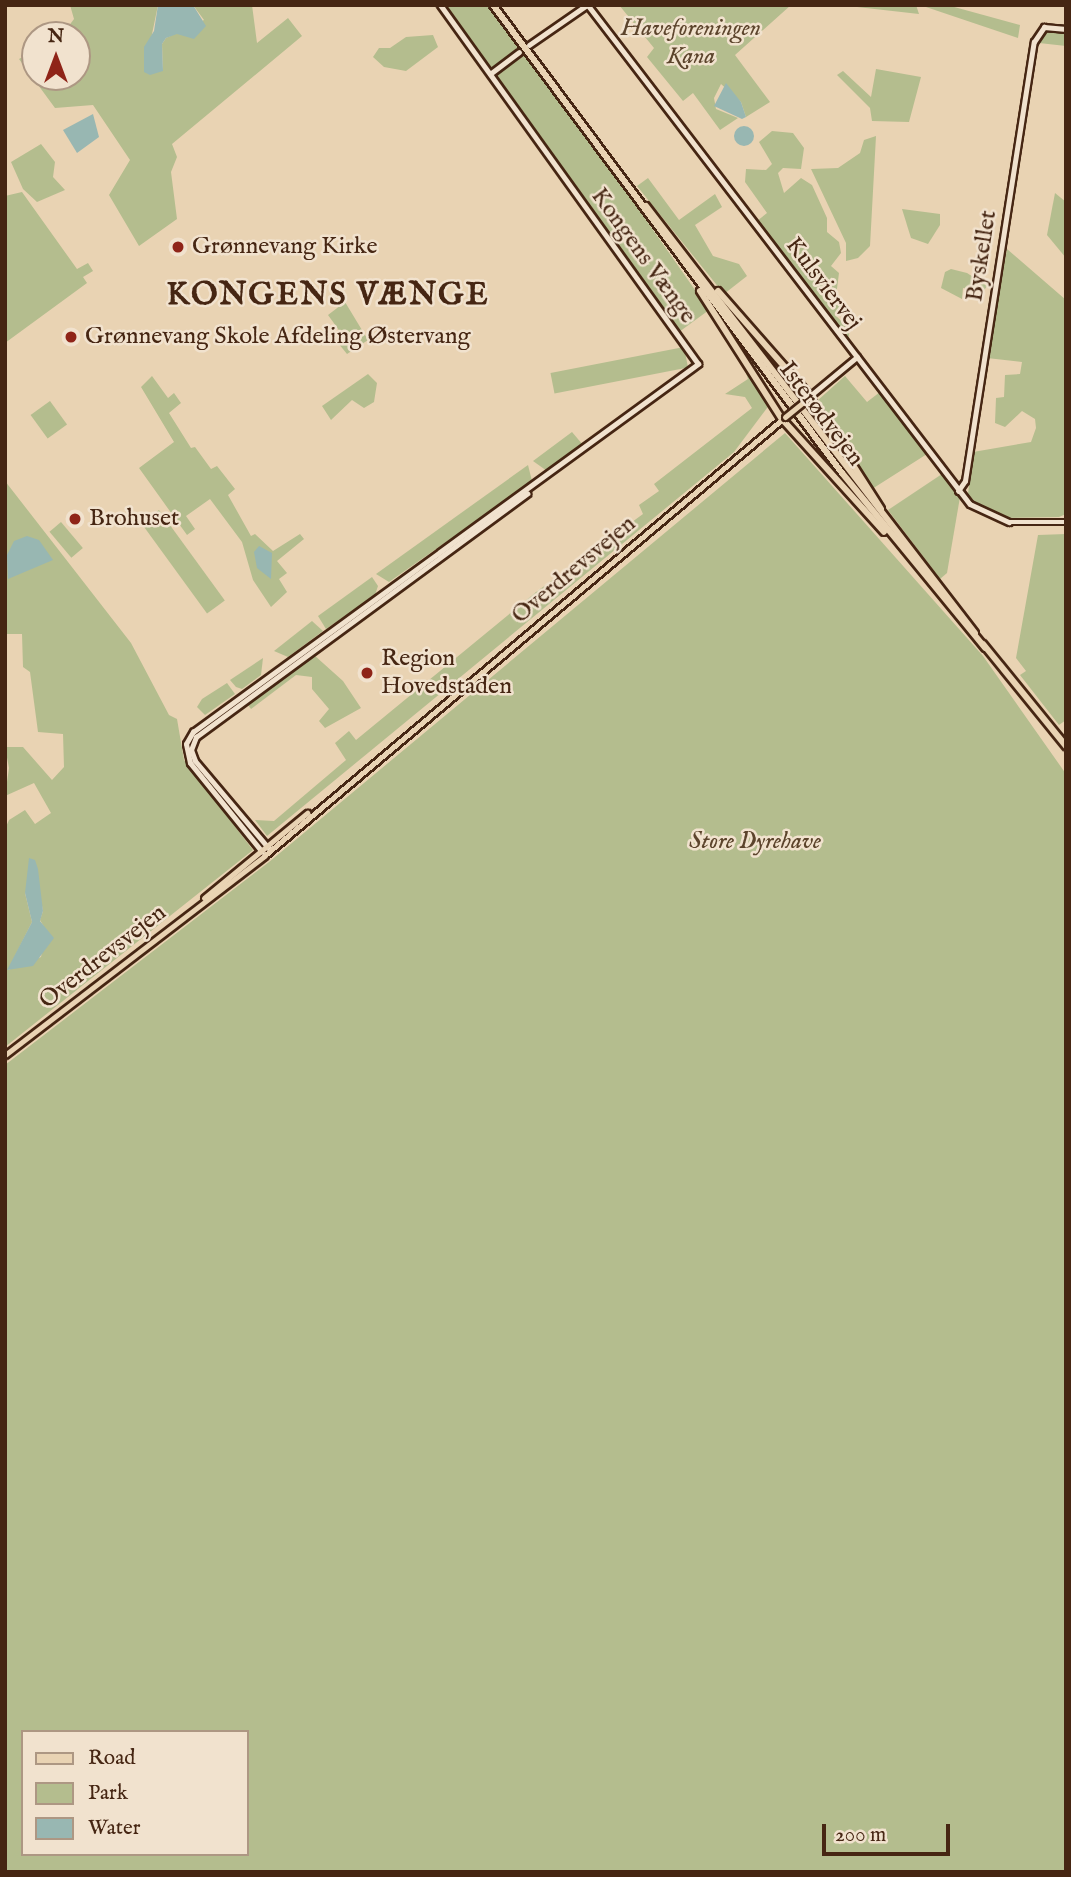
<!DOCTYPE html>
<meta charset="utf-8">
<style>
body{margin:0}
#map{position:relative;width:1071px;height:1877px;overflow:hidden;background:#e9d3b3;font-family:"IM FELL English",serif}
div>[style]{position:absolute}
[style*='--x']{left:calc(var(--x)*1px);top:calc(var(--y)*1px);width:calc(var(--w)*1px);rotate:calc(var(--a)*1deg)}
.green>*{inset:0;background:#b4bd8e;transform-origin:0 0}
.water>*{inset:0;background:#98b7b2}
.round{border-radius:50%}
.roads{filter:drop-shadow(2px 0 #462613) drop-shadow(-2px 0 #462613) drop-shadow(0 2px #462613) drop-shadow(0 -2px #462613)}
.secondary>*{height:4.5px;margin:-2.25px;padding:0 2.25px;transform-origin:2.25px;border-radius:2.25px;background:#f1e2ce}
.primary>*{height:5px;margin:-2.5px;padding:0 2.5px;transform-origin:2.5px;border-radius:2.5px;background:#e9d3b3}
.highway>*{height:6px;margin:-3px;padding:0 3px;transform-origin:3px;border-radius:3px;background:#e9d3b3}
.bridges{filter:drop-shadow(2px 0 #462613) drop-shadow(-2px 0 #462613) drop-shadow(0 2px #462613) drop-shadow(0 -2px #462613)}
.primary-bridge>*{height:5px;margin:-2.5px;padding:0 2.5px;transform-origin:2.5px;border-radius:2.5px;background:#e9d3b3}
.dots>*{width:19px;height:19px;translate:-50% -50%;box-sizing:border-box;border:4px solid #f1e2ce;border-radius:50%}
span{translate:-50% -50%;white-space:nowrap;text-align:center;line-height:1.15;-webkit-text-stroke:5px #f1e2ce;paint-order:stroke}
.park-label{font-size:24px;color:#5c442c;font-style:italic}
.poi-label{font-size:24px;color:#462613}
.left{translate:0 -50%;text-align:left}
.street-label{font-size:24px;color:#462613}
.district-label{font-size:32px;color:#462613;font-weight:700;letter-spacing:2px}
.frame{position:absolute;inset:0;border:7px solid #462613;pointer-events:none}
.legend{position:absolute;left:21px;top:1730px;width:228px;height:126px;box-sizing:border-box;background:#f1e2ce;border:2px solid #ad9783;margin:0;padding:9px 12px;list-style:none;font-size:21px;color:#462613}
.legend li{display:flex;align-items:center;gap:14px;height:35px}
.legend b{width:35px;border:2px solid #ad9783}
.north{position:absolute;left:21px;top:21px;width:70px;height:70px;box-sizing:border-box;background:#f1e2ce;border:2px solid #ad9783;border-radius:50%;rotate:0deg;font-size:19px;font-weight:700;line-height:28px;text-align:center;color:#462613}
.north::after{content:'';display:block;margin:auto;width:24px;height:32px;background:#8f2418;clip-path:polygon(50% 0,100% 100%,50% 72%,0 100%)}
.scale{position:absolute;left:822px;top:1824px;width:128px;height:32px;box-sizing:border-box;border:4px solid #462613;border-top:0;padding-left:9px;font-size:21px;line-height:24px;white-space:nowrap;color:#462613;-webkit-text-stroke:5px #f1e2ce;paint-order:stroke}
</style>
<div id="map">
<div class="green">
<i style="clip-path:polygon(70px 5px,158px 5px,151px 39px,163px 71px,162px 44px,166px 38px,204px 20px,193px 5px,252px 5px,257px 43px,288px 18px,302px 36px,172px 144px,177px 157px,171px 172px,177px 219px,139px 246px,109px 195px,130px 160px,93px 105px,55px 108px,19px 59px,35px 50px,35px 77px,77px 77px,77px 35px,62px 35px,74px 19px)"></i>
<i style="clip-path:polygon(443px 5px,487px 5px,607px 164px,709px 310px,679px 332px)"></i>
<i style="clip-path:polygon(619px 5px,791px 5px,735px 55px,770px 102px,746px 117px,741px 102px,721px 84px,714px 98px,716px 109px,738px 118px,720px 130px,693px 93px,683px 101px,647px 57px,654px 48px)"></i>
<i style="clip-path:polygon(856px 5px,916px 5px,919px 14px,857px 7px)"></i>
<i style="clip-path:polygon(920px 5px,947px 5px,1020px 25px,1018px 38px)"></i>
<i style="clip-path:polygon(1049px 29px,1066px 31px,1066px 46px,1039px 43px)"></i>
<i style="clip-path:polygon(433px 35px,438px 47px,406px 71px,384px 67px,373px 57px,379px 48px,390px 48px,406px 37px)"></i>
<i style="clip-path:polygon(876px 69px,921px 77px,909px 122px,872px 121px,870px 108px,837px 75px,843px 71px,871px 97px)"></i>
<i style="clip-path:polygon(772px 131px,793px 133px,804px 148px,801px 169px,783px 168px,778px 173px,784px 193px,801px 178px,812px 185px,827px 218px,827px 232px,839px 242px,841px 253px,831px 266px,839px 273px,835px 304px,846px 306px,835px 315px,850px 329px,848px 340px,757px 221px,767px 213px,745px 182px,746px 169px,766px 170px,772px 164px,759px 142px)"></i>
<i style="clip-path:polygon(876px 136px,870px 246px,858px 258px,846px 261px,846px 243px,811px 169px,838px 168px,860px 153px,864px 140px)"></i>
<i style="clip-path:polygon(41px 144px,55px 162px,53px 177px,65px 190px,37px 202px,23px 189px,11px 162px)"></i>
<i style="clip-path:polygon(648px 178px,679px 220px,715px 194px,722px 207px,695px 225px,713px 256px,739px 264px,747px 276px,724px 294px,637px 186px)"></i>
<i style="clip-path:polygon(22px 192px,77px 269px,88px 263px,93px 271px,83px 277px,87px 283px,5px 343px,5px 196px)"></i>
<i style="clip-path:polygon(1055px 193px,1066px 202px,1066px 258px,1047px 235px)"></i>
<i style="clip-path:polygon(902px 209px,940px 214px,940px 225px,928px 244px,911px 238px)"></i>
<i style="clip-path:polygon(1007px 249px,1066px 300px,1066px 514px,1059px 517px,1002px 518px,979px 507px,968px 494px,973px 452px,1031px 442px,1036px 428px,1035px 419px,1022px 411px,1005px 427px,995px 423px,996px 398px,1004px 397px,1005px 375px,1020px 374px,1022px 362px,987px 358px)"></i>
<i style="clip-path:polygon(951px 269px,967px 273px,987px 286px,983px 292px,963px 288px,962px 299px,941px 288px,945px 272px)"></i>
<i style="clip-path:polygon(345px 302px,368px 340px,347px 354px,334px 338px,341px 333px,328px 315px)"></i>
<i style="left:684px;top:347px;width:21px;height:136px;rotate:79deg"></i>
<i style="clip-path:polygon(744px 367px,770px 404px,734px 452px,267px 836px,255px 820px,274px 821px,346px 760px,335px 743px,349px 731px,356px 740px,536px 592px,643px 514px,639px 505px,659px 491px,654px 484px,752px 408px,745px 397px,725px 394px,748px 379px)"></i>
<i style="clip-path:polygon(368px 374px,377px 383px,374px 402px,364px 408px,352px 400px,331px 420px,322px 406px)"></i>
<i style="clip-path:polygon(152px 376px,168px 398px,174px 393px,181px 403px,169px 413px,191px 448px,195px 447px,211px 469px,217px 466px,235px 489px,228px 495px,251px 536px,255px 534px,273px 551px,300px 534px,304px 539px,277px 561px,287px 573px,279px 579px,287px 592px,271px 607px,253px 580px,242px 542px,210px 499px,186px 516px,195px 529px,187px 535px,139px 468px,174px 442px,141px 387px)"></i>
<i style="clip-path:polygon(845px 376px,867px 402px,880px 392px,927px 454px,872px 489px,817px 401px)"></i>
<i style="left:50px;top:401px;width:29px;height:24px;rotate:54deg"></i>
<i style="clip-path:polygon(572px 432px,583px 445px,547px 471px,533px 461px)"></i>
<i style="clip-path:polygon(evenodd,785px 433px,983px 656px,1066px 774px,1066px 1872px,5px 1872px,5px 1065px,269px 862px,785px 433px,23px 1732px,247px 1732px,247px 1854px,23px 1854px,23px 1732px)"></i>
<i style="clip-path:polygon(528px 465px,532px 481px,513px 495px,389px 582px,376px 574px)"></i>
<i style="clip-path:polygon(942px 474px,960px 497px,947px 573px,940px 579px,888px 510px)"></i>
<i style="clip-path:polygon(evenodd,5px 481px,131px 643px,169px 715px,177px 719px,184px 760px,253px 850px,5px 1047px,5px 829px,9px 820px,25px 810px,35px 824px,51px 813px,34px 783px,5px 796px,9px 768px,5px 747px,23px 747px,52px 780px,64px 767px,63px 734px,38px 732px,30px 672px,23px 667px,22px 634px,5px 634px,5px 481px,37px 880px,43px 911px,40px 920px,46px 930px,41px 957px,8px 970px,32px 922px,25px 893px,37px 880px)"></i>
<i style="left:159px;top:510px;width:112px;height:22px;rotate:54deg"></i>
<i style="left:61px;top:522px;width:34px;height:15px;rotate:50deg"></i>
<i style="clip-path:polygon(1066px 534px,1066px 720px,1059px 725px,1020px 675px,1026px 671px,1016px 658px,1038px 535px)"></i>
<i style="clip-path:polygon(372px 577px,378px 586px,375px 595px,326px 629px,318px 616px)"></i>
<i style="clip-path:polygon(312px 621px,323px 631px,288px 657px,274px 651px)"></i>
<i style="clip-path:polygon(314px 655px,343px 681px,361px 708px,325px 728px,319px 721px,329px 709px,312px 689px,312px 677px,296px 675px,251px 709px,248px 705px)"></i>
<i style="clip-path:polygon(263px 658px,261px 675px,242px 689px,236px 687px,230px 680px)"></i>
<i style="clip-path:polygon(227px 683px,235px 694px,205px 715px,197px 707px,202px 699px)"></i>
</div>
<div class="water">
<i style="clip-path:polygon(158px 5px,193px 5px,206px 26px,194px 39px,177px 34px,166px 38px,162px 44px,163px 71px,150px 75px,144px 72px,144px 47px,154px 31px)"></i>
<i style="clip-path:polygon(726px 83px,741px 102px,746px 117px,742px 119px,714px 106px)"></i>
<i style="clip-path:polygon(93px 114px,99px 137px,77px 153px,63px 130px)"></i>
<i class="round" style="left:734px;top:126px;width:20px;height:20px"></i>
<i style="clip-path:polygon(27px 536px,39px 540px,53px 560px,8px 579px,7px 555px,14px 541px)"></i>
<i style="clip-path:polygon(259px 546px,272px 553px,271px 579px,257px 568px,254px 552px)"></i>
<i style="clip-path:polygon(29px 858px,35px 860px,38px 869px,43px 911px,40px 921px,54px 938px,33px 966px,7px 970px,32px 922px,25px 893px)"></i>
</div>
<div class="roads">
<div class="secondary">
<i style="--x:588;--y:5;--w:628;--a:52.56"></i>
<i style="--x:970;--y:504;--w:43;--a:24.8"></i>
<i style="--x:1009;--y:522;--w:57;--a:0"></i>
<i style="--x:529;--y:45;--w:70;--a:-34.6"></i>
<i style="--x:490;--y:74;--w:36;--a:-37"></i>
<i style="--x:810;--y:396;--w:61;--a:-39.7"></i>
<i style="--x:958;--y:491;--w:12;--a:-55"></i>
<i style="--x:965;--y:481;--w:444;--a:-81.1"></i>
<i style="--x:1034;--y:42;--w:18;--a:-56"></i>
<i style="--x:1044;--y:27;--w:22;--a:5"></i>
<i style="--x:269;--y:849;--w:115;--a:-130.1"></i>
<i style="--x:195;--y:761;--w:12;--a:-110"></i>
<i style="--x:191;--y:750;--w:14;--a:-69"></i>
<i style="--x:196;--y:737;--w:411;--a:-36.3"></i>
<i style="--x:262;--y:852;--w:114;--a:-129"></i>
<i style="--x:190;--y:763;--w:19;--a:-102"></i>
<i style="--x:186;--y:744;--w:14;--a:-60"></i>
<i style="--x:193;--y:732;--w:625;--a:-36.08"></i>
<i style="--x:698;--y:364;--w:442;--a:-125.7"></i>
</div>
<div class="primary">
<i style="--x:204;--y:898;--w:134;--a:-39.5"></i>
<i style="--x:5;--y:1055;--w:327;--a:-37.5"></i>
<i style="--x:264;--y:856;--w:681;--a:-40.12"></i>
</div>
<div class="highway">
<i style="--x:493;--y:5;--w:584;--a:53.29"></i>
<i style="--x:842;--y:473;--w:226;--a:50.7"></i>
<i style="--x:646;--y:206;--w:539;--a:52.39"></i>
<i style="--x:700;--y:291;--w:152;--a:57.4"></i>
<i style="--x:782;--y:419;--w:152;--a:47.9"></i>
<i style="--x:718;--y:291;--w:132;--a:48.7"></i>
<i style="--x:805;--y:390;--w:141;--a:57.4"></i>
<i style="--x:983;--y:644;--w:132;--a:50.9"></i>
</div>
</div>
<div class="bridges">
<div class="primary-bridge">
<i style="--x:785;--y:417;--w:28;--a:-39"></i>
</div>
</div>
<div class="dots">
<i style="left:178px;top:247px;background:#8f2418"></i>
<i style="left:71px;top:337px;background:#8f2418"></i>
<i style="left:75px;top:519px;background:#8f2418"></i>
<i style="left:367px;top:673px;background:#8f2418"></i>
</div>
<div class="park-label">
<span style="left:691px;top:43px">Haveforeningen<br>Kana</span>
<span style="left:755px;top:842px">Store Dyrehave</span>
</div>
<div class="poi-label">
<span class="left" style="left:192px;top:247px">Grønnevang Kirke</span>
<span class="left" style="left:85px;top:337px">Grønnevang Skole Afdeling Østervang</span>
<span class="left" style="left:89px;top:519px">Brohuset</span>
<span class="left" style="left:381px;top:673px">Region<br>Hovedstaden</span>
</div>
<div class="street-label">
<span style="left:643px;top:256px;rotate:54deg">Kongens Vænge</span>
<span style="left:982px;top:256px;rotate:-81deg">Byskellet</span>
<span style="left:823px;top:284px;rotate:53deg">Kulsviervej</span>
<span style="left:821px;top:414px;rotate:53deg">Isterødvejen</span>
<span style="left:574px;top:570px;rotate:-40deg">Overdrevsvejen</span>
<span style="left:103px;top:957px;rotate:-38deg">Overdrevsvejen</span>
</div>
<div class="district-label">
<span style="left:328px;top:296px">KONGENS VÆNGE</span>
</div>
<div class="frame"></div>
<ul class="legend">
<li><b style="height:9px;background:#e9d3b3"></b>Road</li>
<li><b style="height:19px;background:#b4bd8e"></b>Park</li>
<li><b style="height:19px;background:#98b7b2"></b>Water</li>
</ul>
<div class="north">N</div>
<div class="scale">200 m</div>
</div>
